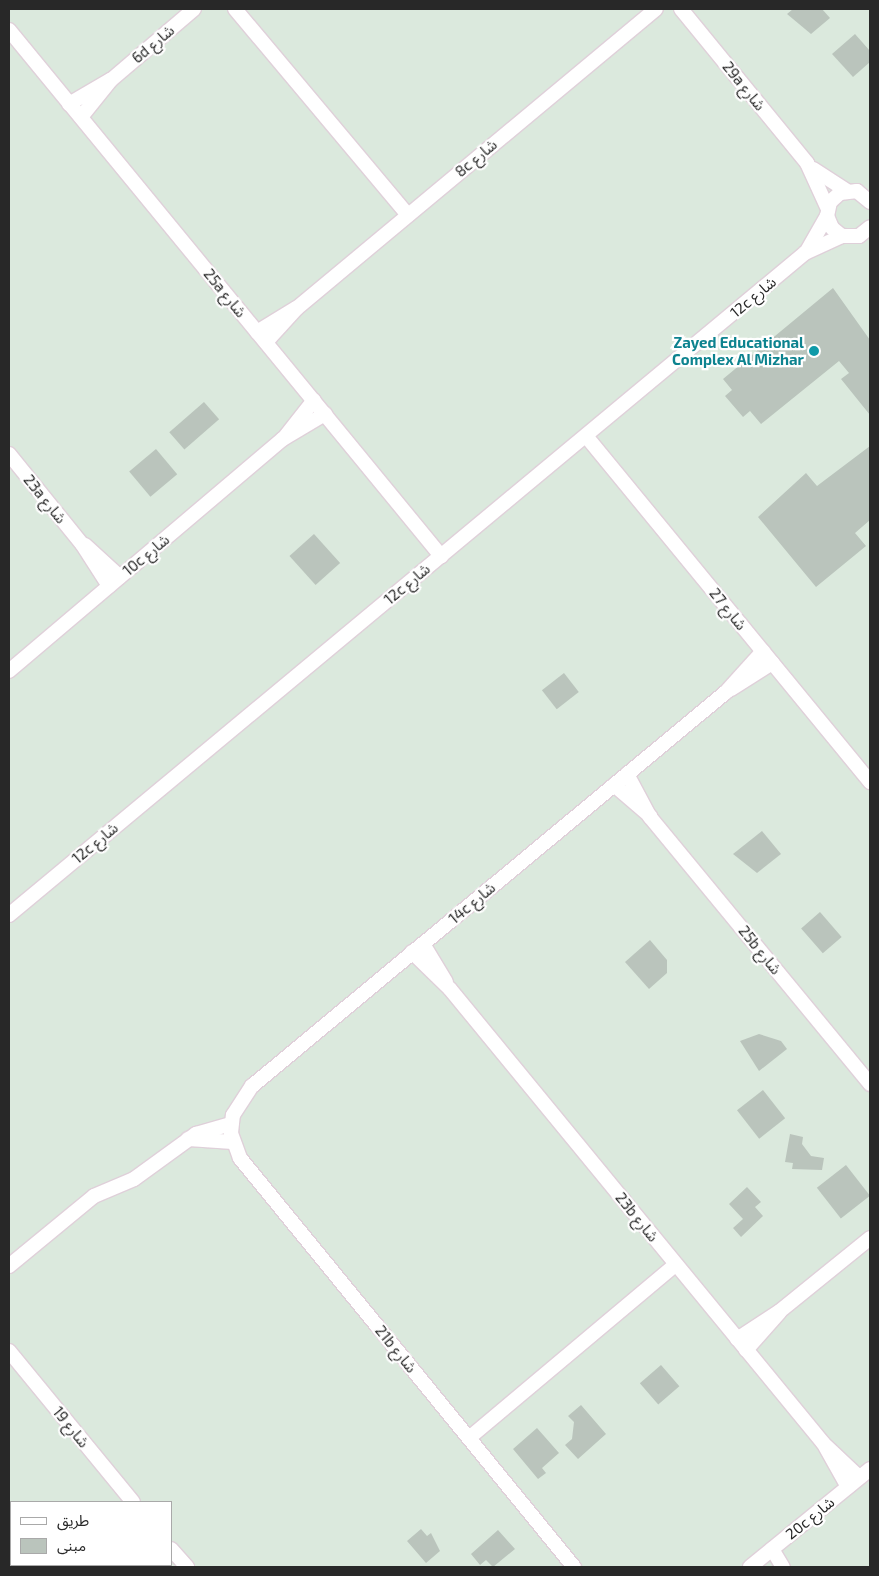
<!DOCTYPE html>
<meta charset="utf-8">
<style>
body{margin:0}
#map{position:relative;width:879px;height:1576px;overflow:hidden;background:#dbe9dd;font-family:"Exo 2","Noto Sans Arabic",sans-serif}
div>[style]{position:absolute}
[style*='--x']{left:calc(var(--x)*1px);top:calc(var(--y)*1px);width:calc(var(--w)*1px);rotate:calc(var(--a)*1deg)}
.building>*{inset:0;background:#bac4bc;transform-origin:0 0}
.roads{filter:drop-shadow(1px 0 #dfd0d9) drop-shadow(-1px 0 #dfd0d9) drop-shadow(0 1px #dfd0d9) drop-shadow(0 -1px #dfd0d9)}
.minor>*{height:14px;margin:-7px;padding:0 7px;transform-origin:7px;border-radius:7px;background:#fff}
.dots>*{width:14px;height:14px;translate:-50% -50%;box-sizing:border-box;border:2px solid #fff;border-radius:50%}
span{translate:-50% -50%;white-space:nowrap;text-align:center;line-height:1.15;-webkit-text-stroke:4.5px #fff;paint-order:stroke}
.street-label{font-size:15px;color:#282828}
.culture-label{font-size:15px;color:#0d838f;font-weight:700}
.right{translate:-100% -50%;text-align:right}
.frame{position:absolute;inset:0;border:10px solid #282828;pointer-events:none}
.legend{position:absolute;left:10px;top:1501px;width:162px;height:65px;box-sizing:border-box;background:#fff;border:1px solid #a9a9a9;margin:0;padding:6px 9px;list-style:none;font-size:15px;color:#282828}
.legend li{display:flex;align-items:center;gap:10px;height:25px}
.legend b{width:25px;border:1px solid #a9a9a9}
</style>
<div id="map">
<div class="building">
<i style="clip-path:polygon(793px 9px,822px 9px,830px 18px,811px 34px,787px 14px)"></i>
<i style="clip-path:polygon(855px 34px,870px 51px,870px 62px,853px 77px,832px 54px)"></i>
<i style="clip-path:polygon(833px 288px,870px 340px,870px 415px,841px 379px,849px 373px,839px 361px,761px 424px,750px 411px,743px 417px,725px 396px,732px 390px,723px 379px)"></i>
<i style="left:204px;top:402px;width:23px;height:46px;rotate:49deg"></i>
<i style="clip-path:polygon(870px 446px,870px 520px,855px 533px,866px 546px,816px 587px,758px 517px,806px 473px,817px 486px)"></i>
<i style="left:156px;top:449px;width:33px;height:35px;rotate:50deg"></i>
<i style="left:314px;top:534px;width:39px;height:33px;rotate:48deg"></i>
<i style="left:564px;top:673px;width:24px;height:28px;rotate:52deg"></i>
<i style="clip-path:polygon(762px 831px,781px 854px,757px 873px,733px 854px)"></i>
<i style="left:820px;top:912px;width:33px;height:25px;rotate:49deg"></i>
<i style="clip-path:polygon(650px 940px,667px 960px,667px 973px,649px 989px,625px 962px)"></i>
<i style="clip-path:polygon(759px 1034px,781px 1041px,787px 1049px,759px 1071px,740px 1041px)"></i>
<i style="left:763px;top:1090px;width:36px;height:33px;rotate:52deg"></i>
<i style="clip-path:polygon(790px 1134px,803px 1137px,802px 1144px,811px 1156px,824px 1158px,822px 1170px,792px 1169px,793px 1163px,785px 1162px)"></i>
<i style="left:846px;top:1165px;width:39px;height:37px;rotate:52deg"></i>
<i style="clip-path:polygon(747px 1187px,761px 1202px,755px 1207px,763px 1216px,741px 1237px,733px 1228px,743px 1219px,729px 1204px)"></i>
<i style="left:661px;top:1365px;width:28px;height:28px;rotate:49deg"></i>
<i style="clip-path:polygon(581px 1405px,606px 1434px,578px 1459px,565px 1445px,572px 1439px,574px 1422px,568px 1416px)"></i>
<i style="clip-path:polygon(537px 1428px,559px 1453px,542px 1468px,546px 1473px,538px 1479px,513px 1449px)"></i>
<i style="clip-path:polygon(421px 1529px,427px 1536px,431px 1533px,440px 1551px,426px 1563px,407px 1541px)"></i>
<i style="clip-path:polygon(498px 1530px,515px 1549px,493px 1567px,486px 1560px,480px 1565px,471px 1554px)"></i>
</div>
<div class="roads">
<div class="minor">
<i style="--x:235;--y:9;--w:269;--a:50"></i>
<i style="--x:681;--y:9;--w:199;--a:50.7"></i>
<i style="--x:807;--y:163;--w:51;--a:65.5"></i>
<i style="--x:9;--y:30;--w:681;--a:50.6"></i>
<i style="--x:69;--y:104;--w:48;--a:-30.3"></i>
<i style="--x:81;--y:117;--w:48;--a:-51"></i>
<i style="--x:111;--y:80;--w:109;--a:-40.5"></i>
<i style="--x:813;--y:169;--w:40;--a:32.9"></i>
<i style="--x:870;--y:202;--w:17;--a:-140"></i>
<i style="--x:857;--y:191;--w:17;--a:173"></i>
<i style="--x:840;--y:193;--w:13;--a:138"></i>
<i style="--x:830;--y:202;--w:14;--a:102"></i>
<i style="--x:827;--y:216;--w:13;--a:67"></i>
<i style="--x:832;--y:228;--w:13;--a:39"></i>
<i style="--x:842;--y:236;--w:17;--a:0"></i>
<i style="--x:859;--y:236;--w:14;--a:-39"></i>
<i style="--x:807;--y:251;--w:40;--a:-60.3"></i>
<i style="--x:257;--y:332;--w:46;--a:-31.6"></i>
<i style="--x:266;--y:342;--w:46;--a:-47.6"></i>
<i style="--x:297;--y:308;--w:467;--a:-39.8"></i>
<i style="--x:586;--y:436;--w:448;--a:50.6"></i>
<i style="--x:284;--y:438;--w:48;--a:-51.7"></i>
<i style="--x:9;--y:454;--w:116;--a:51"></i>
<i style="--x:82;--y:544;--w:50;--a:57.3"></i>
<i style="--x:85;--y:545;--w:47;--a:42.4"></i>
<i style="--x:9;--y:671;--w:359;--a:-40.3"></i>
<i style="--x:283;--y:439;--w:49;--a:-30.8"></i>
<i style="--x:731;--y:689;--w:49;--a:-32.4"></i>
<i style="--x:627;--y:774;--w:49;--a:61.9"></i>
<i style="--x:650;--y:817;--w:346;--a:50.5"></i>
<i style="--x:614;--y:785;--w:48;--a:40.7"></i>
<i style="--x:9;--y:915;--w:1035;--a:-39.75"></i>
<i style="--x:805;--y:253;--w:41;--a:-24.7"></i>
<i style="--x:423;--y:944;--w:44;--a:58.8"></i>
<i style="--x:412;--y:952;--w:53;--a:44.2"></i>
<i style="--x:450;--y:989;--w:588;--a:50.59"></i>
<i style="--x:823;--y:1443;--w:50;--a:43.4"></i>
<i style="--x:188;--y:1139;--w:45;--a:3.8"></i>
<i style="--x:9;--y:1266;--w:110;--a:-39.5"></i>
<i style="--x:94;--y:1196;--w:43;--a:-23"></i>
<i style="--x:134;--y:1179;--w:77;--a:-36"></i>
<i style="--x:196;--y:1134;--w:37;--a:-16"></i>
<i style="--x:737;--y:1339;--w:51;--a:-33.1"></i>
<i style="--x:780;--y:1311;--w:116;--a:-39"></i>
<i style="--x:746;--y:1350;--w:50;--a:-48.3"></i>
<i style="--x:9;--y:1351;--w:195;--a:50.6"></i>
<i style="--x:469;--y:1438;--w:270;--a:-40"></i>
<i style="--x:825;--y:1446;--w:47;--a:60.7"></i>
<i style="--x:171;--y:1549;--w:24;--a:48"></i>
<i style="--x:772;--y:1549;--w:21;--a:59"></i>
<i style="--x:156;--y:1567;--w:3;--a:-45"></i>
<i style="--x:574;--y:1567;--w:528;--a:-129.24"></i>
<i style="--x:240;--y:1158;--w:27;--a:-110"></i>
<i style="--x:231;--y:1133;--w:18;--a:-84"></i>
<i style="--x:233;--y:1115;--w:35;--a:-57"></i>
<i style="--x:252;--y:1086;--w:616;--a:-39.73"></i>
<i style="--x:726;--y:692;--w:55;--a:-47.9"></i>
<i style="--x:750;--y:1567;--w:155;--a:-39.2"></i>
</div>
</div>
<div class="dots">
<i style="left:814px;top:351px;background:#0f9aa8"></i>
</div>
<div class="street-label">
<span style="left:153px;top:44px;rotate:-40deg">6d شارع</span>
<span style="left:744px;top:86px;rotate:51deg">29a شارع</span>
<span style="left:476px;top:158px;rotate:-40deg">8c شارع</span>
<span style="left:225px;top:293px;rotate:51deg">25a شارع</span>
<span style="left:753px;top:297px;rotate:-40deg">12c شارع</span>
<span style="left:45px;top:499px;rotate:51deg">23a شارع</span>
<span style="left:146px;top:555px;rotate:-40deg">10c شارع</span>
<span style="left:407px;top:584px;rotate:-40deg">12c شارع</span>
<span style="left:728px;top:609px;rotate:51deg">شارع 27</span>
<span style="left:95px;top:843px;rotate:-40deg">12c شارع</span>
<span style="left:472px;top:903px;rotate:-40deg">14c شارع</span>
<span style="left:760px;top:950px;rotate:51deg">25b شارع</span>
<span style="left:637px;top:1217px;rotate:51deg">23b شارع</span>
<span style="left:396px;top:1349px;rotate:51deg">21b شارع</span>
<span style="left:71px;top:1427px;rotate:51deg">شارع 19</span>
<span style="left:810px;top:1518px;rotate:-39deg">20c شارع</span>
</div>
<div class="culture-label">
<span class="right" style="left:804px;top:351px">Zayed Educational<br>Complex Al Mizhar</span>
</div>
<div class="frame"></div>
<ul class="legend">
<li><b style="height:6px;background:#fff"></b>طريق</li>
<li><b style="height:14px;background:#bac4bc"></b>مبنى</li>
</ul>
</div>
